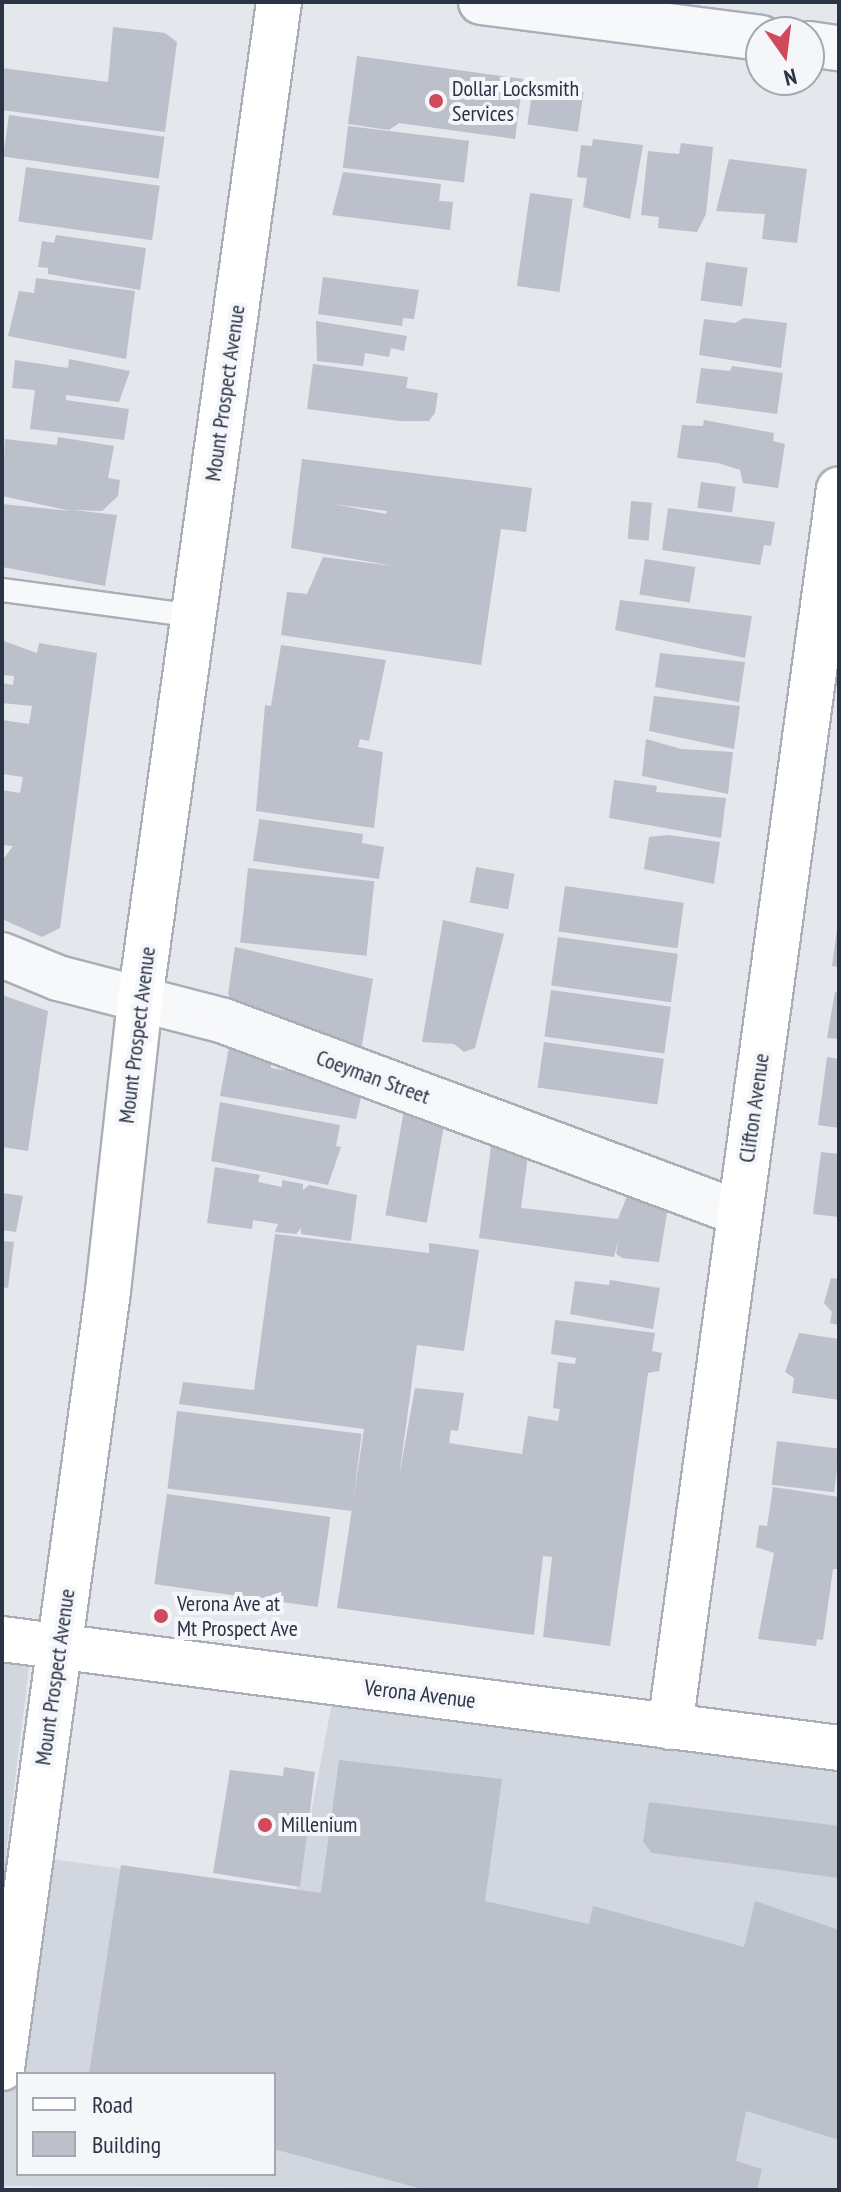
<!DOCTYPE html>
<style>
body{margin:0}
#map{position:relative;width:841px;height:2192px;overflow:hidden;background:#e4e7ec;font-family:"PT Sans Narrow",sans-serif}
div>[style]{position:absolute}
[style*='--x']{left:calc(var(--x)*1px);top:calc(var(--y)*1px);width:calc(var(--w)*1px);rotate:calc(var(--a)*1deg)}
.built>*{inset:0;background:#d2d6de}
.building>*{inset:0;background:#bbc0ca;transform-origin:0 0}
.roads{filter:drop-shadow(2px 0 #a9aeb7) drop-shadow(-2px 0 #a9aeb7) drop-shadow(0 2px #a9aeb7) drop-shadow(0 -2px #a9aeb7)}
.lane>*{height:22px;margin:-11px;padding:0 11px;transform-origin:11px;border-radius:11px;background:#f7f8fa}
.street>*{height:44px;margin:-22px;padding:0 22px;transform-origin:22px;border-radius:22px;background:#f7f8fa}
.secondary>*{height:44px;margin:-22px;padding:0 22px;transform-origin:22px;border-radius:22px;background:#fff}
.dots>*{width:22px;height:22px;translate:-50% -50%;box-sizing:border-box;border:4px solid #f4f6f9;border-radius:50%}
span{translate:-50% -50%;white-space:nowrap;text-align:center;line-height:1.15;-webkit-text-stroke:8px #f4f6f9;paint-order:stroke}
.poi-label{font-size:22px;color:#2b3445}
.left{translate:0 -50%;text-align:left}
.street-label{font-size:22px;color:#2b3445}
.frame{position:absolute;inset:0;border:4px solid #2b3445;pointer-events:none}
.legend{position:absolute;left:16px;top:2072px;width:260px;height:104px;box-sizing:border-box;background:#f4f6f9;border:2px solid #a4a8b1;margin:0;padding:10px 14px;list-style:none;font-size:24px;color:#2b3445}
.legend li{display:flex;align-items:center;gap:16px;height:40px}
.legend b{width:40px;border:2px solid #a4a8b1}
.north{position:absolute;left:745px;top:16px;width:80px;height:80px;box-sizing:border-box;background:#f4f6f9;border:2px solid #a4a8b1;border-radius:50%;rotate:166deg;font-size:22px;font-weight:700;line-height:32px;text-align:center;color:#2b3445}
.north::after{content:'';display:block;margin:auto;width:28px;height:36px;background:#d1495b;clip-path:polygon(50% 0,100% 100%,50% 72%,0 100%)}
</style>
<div id="map">
<div class="built">
<i style="clip-path:polygon(evenodd,2px 1632px,33px 1635px,6px 1853px,296px 1892px,336px 1682px,839px 1748px,839px 2190px,2px 2186px,2px 1632px,18px 2074px,274px 2074px,274px 2174px,18px 2174px,18px 2074px)"></i>
</div>
<div class="building">
<i style="clip-path:polygon(113px 27px,165px 33px,177px 42px,165px 132px,2px 110px,2px 68px,108px 82px)"></i>
<i style="clip-path:polygon(357px 56px,523px 79px,515px 139px,399px 123px,389px 130px,348px 124px)"></i>
<i style="left:533px;top:85px;width:51px;height:40px;rotate:8deg"></i>
<i style="left:9px;top:115px;width:157px;height:42px;rotate:8deg"></i>
<i style="left:348px;top:126px;width:122px;height:42px;rotate:7deg"></i>
<i style="clip-path:polygon(593px 139px,643px 145px,630px 219px,583px 207px,587px 178px,577px 177px,581px 145px,592px 146px)"></i>
<i style="clip-path:polygon(681px 143px,713px 147px,706px 214px,697px 232px,658px 228px,659px 217px,641px 215px,648px 151px,679px 154px)"></i>
<i style="clip-path:polygon(729px 159px,807px 169px,797px 243px,762px 239px,765px 214px,716px 211px)"></i>
<i style="left:26px;top:167px;width:135px;height:55px;rotate:8deg"></i>
<i style="clip-path:polygon(343px 172px,441px 184px,439px 201px,453px 202px,450px 230px,332px 215px)"></i>
<i style="left:530px;top:193px;width:43px;height:94px;rotate:8deg"></i>
<i style="clip-path:polygon(56px 235px,146px 248px,140px 290px,48px 274px,48px 268px,38px 267px,42px 241px,54px 243px)"></i>
<i style="left:706px;top:262px;width:42px;height:39px;rotate:8deg"></i>
<i style="clip-path:polygon(323px 277px,419px 290px,414px 319px,403px 318px,402px 326px,318px 314px)"></i>
<i style="clip-path:polygon(36px 278px,135px 291px,126px 359px,8px 336px,19px 291px,34px 293px)"></i>
<i style="clip-path:polygon(744px 318px,787px 323px,781px 368px,699px 355px,704px 319px,735px 323px)"></i>
<i style="clip-path:polygon(316px 321px,407px 336px,404px 351px,391px 348px,389px 357px,365px 353px,363px 366px,317px 361px)"></i>
<i style="clip-path:polygon(69px 359px,130px 371px,119px 402px,66px 395px,66px 400px,129px 409px,124px 440px,30px 429px,35px 390px,12px 388px,15px 360px,68px 368px)"></i>
<i style="clip-path:polygon(313px 364px,408px 377px,406px 388px,438px 393px,435px 413px,429px 421px,400px 421px,307px 409px)"></i>
<i style="clip-path:polygon(732px 366px,783px 373px,777px 414px,696px 403px,701px 368px,730px 371px)"></i>
<i style="clip-path:polygon(704px 420px,774px 433px,773px 441px,785px 444px,778px 488px,743px 483px,740px 470px,718px 463px,677px 458px,682px 425px,703px 426px)"></i>
<i style="clip-path:polygon(58px 437px,114px 446px,108px 478px,120px 480px,118px 496px,102px 511px,73px 510px,117px 515px,105px 586px,2px 567px,2px 504px,71px 511px,2px 496px,5px 439px,57px 445px)"></i>
<i style="clip-path:polygon(evenodd,302px 459px,532px 488px,526px 532px,501px 529px,481px 665px,281px 635px,287px 592px,307px 594px,323px 557px,394px 566px,291px 548px,302px 459px,333px 504px,387px 511px,386px 514px,333px 504px)"></i>
<i style="left:701px;top:482px;width:35px;height:26px;rotate:8deg"></i>
<i style="left:631px;top:501px;width:21px;height:38px;rotate:5deg"></i>
<i style="clip-path:polygon(668px 508px,775px 522px,771px 546px,764px 545px,760px 565px,662px 550px)"></i>
<i style="left:645px;top:559px;width:51px;height:36px;rotate:9deg"></i>
<i style="clip-path:polygon(620px 600px,752px 616px,745px 658px,615px 630px)"></i>
<i style="clip-path:polygon(4px 641px,37px 653px,39px 643px,97px 653px,60px 928px,42px 937px,2px 919px,2px 861px,13px 846px,2px 845px,2px 790px,20px 793px,23px 777px,3px 774px,2px 720px,29px 724px,32px 706px,2px 703px,2px 683px,13px 685px,14px 676px,2px 675px)"></i>
<i style="clip-path:polygon(281px 645px,386px 660px,369px 741px,360px 739px,358px 747px,383px 752px,374px 828px,256px 811px,265px 705px,271px 706px)"></i>
<i style="clip-path:polygon(660px 653px,745px 662px,739px 702px,655px 687px)"></i>
<i style="clip-path:polygon(654px 696px,740px 706px,734px 749px,649px 731px)"></i>
<i style="clip-path:polygon(646px 739px,681px 749px,733px 752px,728px 794px,642px 776px)"></i>
<i style="clip-path:polygon(614px 780px,657px 786px,656px 792px,726px 798px,721px 838px,609px 818px)"></i>
<i style="clip-path:polygon(259px 819px,363px 834px,362px 843px,384px 847px,379px 879px,253px 861px)"></i>
<i style="clip-path:polygon(668px 835px,720px 842px,714px 884px,644px 869px,649px 837px)"></i>
<i style="left:476px;top:867px;width:39px;height:36px;rotate:10deg"></i>
<i style="left:248px;top:868px;width:127px;height:75px;rotate:6deg"></i>
<i style="left:565px;top:886px;width:120px;height:46px;rotate:8deg"></i>
<i style="clip-path:polygon(443px 920px,504px 934px,475px 1048px,464px 1052px,454px 1044px,422px 1042px)"></i>
<i style="clip-path:polygon(837px 929px,839px 929px,839px 967px,832px 966px)"></i>
<i style="left:558px;top:937px;width:121px;height:49px;rotate:8deg"></i>
<i style="clip-path:polygon(235px 947px,373px 979px,360px 1057px,237px 1009px,228px 994px)"></i>
<i style="left:551px;top:990px;width:121px;height:47px;rotate:8deg"></i>
<i style="clip-path:polygon(835px 992px,839px 993px,839px 1039px,827px 1038px)"></i>
<i style="clip-path:polygon(2px 995px,48px 1011px,28px 1151px,2px 1147px)"></i>
<i style="left:544px;top:1042px;width:121px;height:46px;rotate:8deg"></i>
<i style="clip-path:polygon(229px 1047px,271px 1058px,271px 1068px,316px 1075px,362px 1093px,356px 1119px,220px 1096px)"></i>
<i style="clip-path:polygon(827px 1057px,839px 1059px,839px 1128px,818px 1125px)"></i>
<i style="clip-path:polygon(220px 1102px,340px 1125px,336px 1146px,341px 1147px,328px 1185px,211px 1161px)"></i>
<i style="left:404px;top:1110px;width:42px;height:107px;rotate:10deg"></i>
<i style="clip-path:polygon(492px 1139px,528px 1156px,521px 1208px,618px 1219px,627px 1196px,668px 1207px,659px 1262px,622px 1258px,616px 1254px,619px 1237px,614px 1257px,479px 1238px)"></i>
<i style="clip-path:polygon(821px 1152px,839px 1154px,839px 1217px,813px 1214px)"></i>
<i style="clip-path:polygon(215px 1167px,260px 1175px,258px 1182px,282px 1187px,282px 1180px,303px 1184px,303px 1190px,309px 1185px,357px 1195px,351px 1241px,301px 1234px,301px 1228px,296px 1234px,275px 1232px,278px 1224px,253px 1220px,252px 1229px,207px 1223px)"></i>
<i style="clip-path:polygon(2px 1193px,23px 1196px,16px 1232px,2px 1230px)"></i>
<i style="clip-path:polygon(275px 1234px,429px 1253px,429px 1243px,479px 1250px,464px 1351px,417px 1345px,399px 1477px,415px 1388px,464px 1393px,458px 1431px,451px 1430px,449px 1443px,522px 1454px,528px 1416px,558px 1421px,560px 1409px,553px 1408px,558px 1362px,575px 1364px,576px 1358px,551px 1354px,555px 1320px,655px 1333px,652px 1351px,662px 1353px,659px 1371px,648px 1373px,610px 1646px,543px 1637px,552px 1557px,543px 1556px,534px 1635px,337px 1608px,364px 1429px,179px 1404px,183px 1382px,254px 1390px)"></i>
<i style="clip-path:polygon(2px 1241px,14px 1242px,8px 1288px,2px 1287px)"></i>
<i style="clip-path:polygon(831px 1278px,839px 1279px,839px 1325px,830px 1323px,832px 1312px,824px 1303px)"></i>
<i style="clip-path:polygon(610px 1280px,660px 1288px,653px 1329px,570px 1314px,575px 1281px,609px 1285px)"></i>
<i style="clip-path:polygon(799px 1333px,839px 1339px,839px 1400px,792px 1393px,794px 1378px,785px 1372px)"></i>
<i style="left:177px;top:1411px;width:186px;height:78px;rotate:7deg"></i>
<i style="left:777px;top:1441px;width:63px;height:44px;rotate:7deg"></i>
<i style="clip-path:polygon(773px 1487px,839px 1497px,839px 1569px,833px 1569px,823px 1640px,817px 1639px,816px 1646px,758px 1639px,774px 1553px,756px 1547px,759px 1525px,767px 1526px)"></i>
<i style="left:167px;top:1494px;width:165px;height:91px;rotate:8deg"></i>
<i style="clip-path:polygon(339px 1760px,502px 1779px,485px 1901px,589px 1924px,593px 1906px,744px 1947px,755px 1901px,839px 1930px,839px 2140px,746px 2111px,736px 2161px,762px 2169px,757px 2190px,426px 2190px,274px 2149px,274px 2074px,89px 2074px,121px 1865px,321px 1893px)"></i>
<i style="clip-path:polygon(284px 1767px,315px 1772px,300px 1887px,213px 1873px,230px 1770px,283px 1776px)"></i>
<i style="clip-path:polygon(649px 1802px,839px 1826px,839px 1878px,652px 1853px,643px 1842px)"></i>
</div>
<div class="roads">
<div class="lane">
<i style="--x:2;--y:590;--w:194;--a:7.7"></i>
</div>
<div class="street">
<i style="--x:481;--y:2;--w:282;--a:7.3"></i>
<i style="--x:809;--y:44;--w:30;--a:8"></i>
<i style="--x:2;--y:955;--w:61;--a:22.3"></i>
<i style="--x:58;--y:978;--w:171;--a:14.5"></i>
<i style="--x:224;--y:1021;--w:550;--a:20.45"></i>
</div>
<div class="secondary">
<i style="--x:2;--y:1639;--w:844;--a:7.42"></i>
<i style="--x:670;--y:1727;--w:1249;--a:-82.23"></i>
<i style="--x:2;--y:2068;--w:784;--a:-82.23"></i>
<i style="--x:108;--y:1291;--w:293;--a:-83.7"></i>
<i style="--x:140;--y:1000;--w:1008;--a:-82.07"></i>
</div>
</div>
<div class="dots">
<i style="left:436px;top:101px;background:#d1495b"></i>
<i style="left:161px;top:1616px;background:#d1495b"></i>
<i style="left:265px;top:1825px;background:#d1495b"></i>
</div>
<div class="poi-label">
<span class="left" style="left:452px;top:101px">Dollar Locksmith<br>Services</span>
<span class="left" style="left:177px;top:1616px">Verona Ave at<br>Mt Prospect Ave</span>
<span class="left" style="left:281px;top:1825px">Millenium</span>
</div>
<div class="street-label">
<span style="left:225px;top:393px;rotate:-82deg">Mount Prospect Avenue</span>
<span style="left:137px;top:1035px;rotate:-83deg">Mount Prospect Avenue</span>
<span style="left:373px;top:1077px;rotate:20deg">Coeyman Street</span>
<span style="left:754px;top:1108px;rotate:-82deg">Clifton Avenue</span>
<span style="left:55px;top:1677px;rotate:-82deg">Mount Prospect Avenue</span>
<span style="left:420px;top:1694px;rotate:7deg">Verona Avenue</span>
</div>
<div class="frame"></div>
<ul class="legend">
<li><b style="height:10px;background:#fff"></b>Road</li>
<li><b style="height:22px;background:#bbc0ca"></b>Building</li>
</ul>
<div class="north">N</div>
</div>
